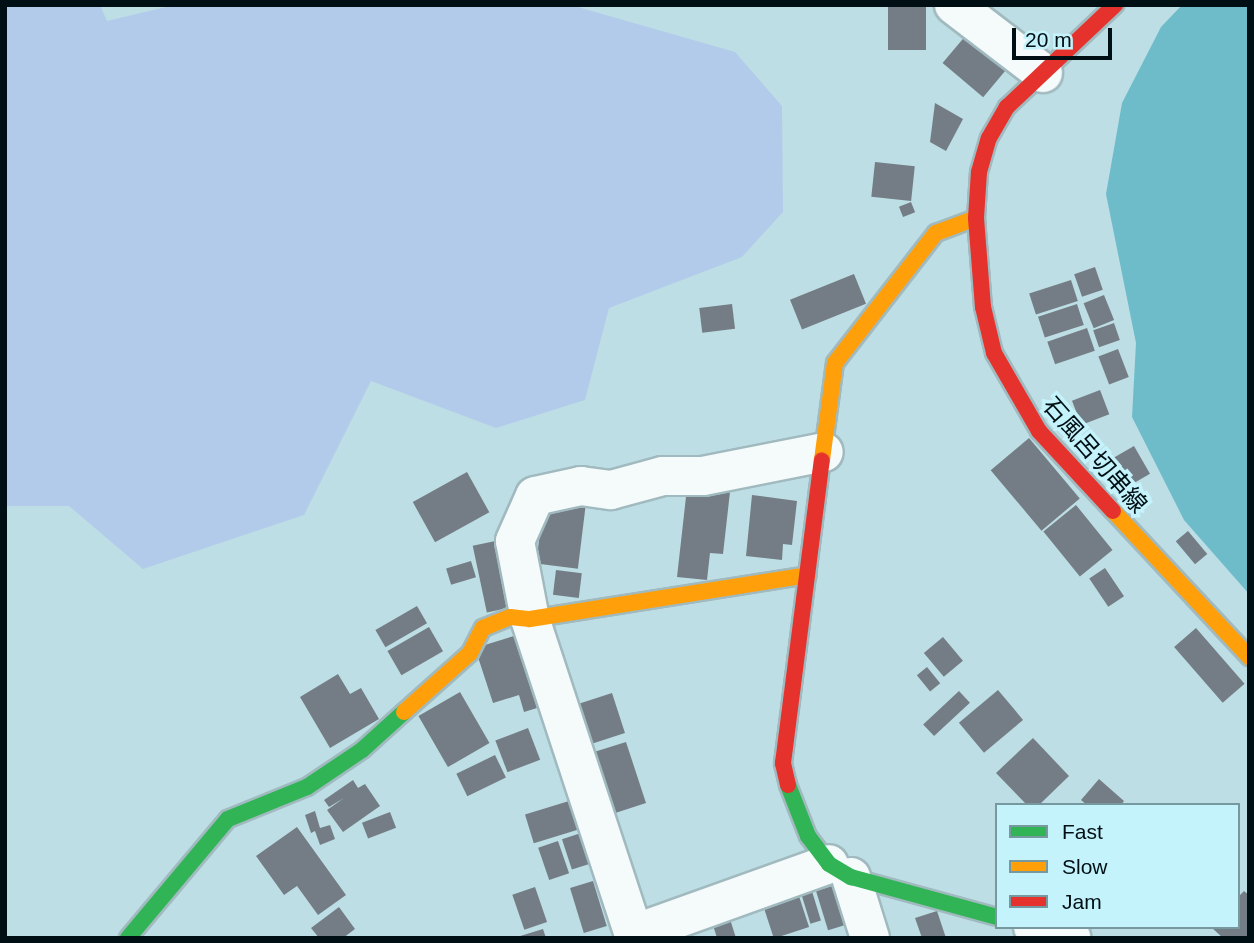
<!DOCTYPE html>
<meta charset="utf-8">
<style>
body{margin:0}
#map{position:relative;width:1254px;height:943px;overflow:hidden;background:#bddee4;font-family:Arial,"Noto Sans JP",sans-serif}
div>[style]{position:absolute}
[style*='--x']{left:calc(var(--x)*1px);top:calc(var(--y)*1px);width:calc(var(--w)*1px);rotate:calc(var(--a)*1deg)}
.green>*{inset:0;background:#b3cbea}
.water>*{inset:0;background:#6ebcca}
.building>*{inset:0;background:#747d85;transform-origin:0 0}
.roads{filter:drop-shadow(2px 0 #a0babf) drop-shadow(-2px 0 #a0babf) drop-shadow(0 2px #a0babf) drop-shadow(0 -2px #a0babf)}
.street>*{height:38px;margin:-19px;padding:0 19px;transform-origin:19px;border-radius:19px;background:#f5fafb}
.fast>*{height:16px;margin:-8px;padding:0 8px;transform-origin:8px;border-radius:8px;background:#30b455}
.slow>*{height:16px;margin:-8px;padding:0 8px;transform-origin:8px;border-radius:8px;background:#ff9f0a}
.jam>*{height:16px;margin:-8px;padding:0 8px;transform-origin:8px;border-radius:8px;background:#e5322d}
span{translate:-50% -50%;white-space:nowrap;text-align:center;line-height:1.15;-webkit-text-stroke:7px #c5f3fc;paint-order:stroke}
.street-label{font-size:24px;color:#000f13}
.frame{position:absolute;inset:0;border:7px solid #000f13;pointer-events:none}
.legend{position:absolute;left:995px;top:803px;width:245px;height:126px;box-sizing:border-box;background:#c5f3fc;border:2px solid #76989f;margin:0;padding:9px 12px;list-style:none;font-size:21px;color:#000f13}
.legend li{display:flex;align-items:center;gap:14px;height:35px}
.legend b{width:35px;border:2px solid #76989f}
.scale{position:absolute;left:1012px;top:28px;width:100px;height:32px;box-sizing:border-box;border:4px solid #000f13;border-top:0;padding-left:9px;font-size:21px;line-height:24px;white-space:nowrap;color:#000f13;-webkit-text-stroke:5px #c5f3fc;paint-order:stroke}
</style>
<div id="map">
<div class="green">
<i style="clip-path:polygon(5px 5px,100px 5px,107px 21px,174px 5px,571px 5px,735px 52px,782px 106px,783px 212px,742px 257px,609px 308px,585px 400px,496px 428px,371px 381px,304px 515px,143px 569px,69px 506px,5px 506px)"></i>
</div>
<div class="water">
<i style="clip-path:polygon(1182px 5px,1249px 5px,1249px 594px,1184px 520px,1132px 417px,1136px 343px,1106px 194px,1122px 103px,1161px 27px)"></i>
</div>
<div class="building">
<i style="left:888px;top:5px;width:38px;height:45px"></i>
<i style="left:967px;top:34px;width:53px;height:38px;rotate:40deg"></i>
<i style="clip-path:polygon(935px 103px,963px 119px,946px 151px,930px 142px)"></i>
<i style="left:875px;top:162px;width:40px;height:35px;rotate:6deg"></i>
<i style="left:911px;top:202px;width:11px;height:13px;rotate:68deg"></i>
<i style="left:1095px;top:267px;width:24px;height:22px;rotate:71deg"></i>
<i style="left:854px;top:274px;width:32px;height:69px;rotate:68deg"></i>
<i style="left:1071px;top:280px;width:22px;height:44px;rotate:72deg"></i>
<i style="left:1104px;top:295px;width:27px;height:22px;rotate:68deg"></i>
<i style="left:732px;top:304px;width:25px;height:33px;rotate:83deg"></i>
<i style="left:1077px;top:304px;width:22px;height:41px;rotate:72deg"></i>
<i style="left:1114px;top:323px;width:18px;height:22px;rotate:71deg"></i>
<i style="left:1087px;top:328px;width:24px;height:42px;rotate:71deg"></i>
<i style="left:1118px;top:349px;width:30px;height:21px;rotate:69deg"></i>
<i style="left:1100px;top:390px;width:26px;height:30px;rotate:69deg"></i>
<i style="left:1029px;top:438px;width:79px;height:50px;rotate:50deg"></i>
<i style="left:1134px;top:446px;width:32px;height:27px;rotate:60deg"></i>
<i style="left:467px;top:472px;width:46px;height:62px;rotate:61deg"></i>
<i style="clip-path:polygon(687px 488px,730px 492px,723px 554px,710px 553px,707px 580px,677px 577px)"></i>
<i style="clip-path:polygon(752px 495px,797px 501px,792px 545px,783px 544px,782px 560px,746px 556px)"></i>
<i style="left:544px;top:500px;width:42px;height:64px;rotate:7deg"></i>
<i style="left:1076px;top:505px;width:58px;height:42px;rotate:51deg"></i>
<i style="left:1188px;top:531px;width:30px;height:16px;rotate:50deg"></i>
<i style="left:505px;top:539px;width:68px;height:33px;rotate:78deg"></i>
<i style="left:471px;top:561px;width:17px;height:26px;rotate:73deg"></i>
<i style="left:1105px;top:568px;width:34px;height:19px;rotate:56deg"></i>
<i style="left:556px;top:570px;width:26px;height:25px;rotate:7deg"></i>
<i style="left:417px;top:606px;width:20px;height:48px;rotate:60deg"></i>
<i style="left:429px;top:627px;width:28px;height:48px;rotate:60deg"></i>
<i style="left:1196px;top:628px;width:74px;height:29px;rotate:49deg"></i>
<i style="clip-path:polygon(514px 636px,537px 708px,524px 712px,519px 695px,493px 703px,475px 648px)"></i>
<i style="left:943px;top:637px;width:31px;height:25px;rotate:50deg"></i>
<i style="left:927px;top:667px;width:21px;height:13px;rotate:51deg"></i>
<i style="clip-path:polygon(338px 674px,350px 694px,361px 688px,379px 719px,330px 748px,300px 697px)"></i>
<i style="left:998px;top:690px;width:39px;height:51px;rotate:50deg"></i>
<i style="left:959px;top:691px;width:16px;height:49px;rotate:47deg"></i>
<i style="left:460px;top:692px;width:59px;height:48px;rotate:60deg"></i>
<i style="left:612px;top:693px;width:42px;height:34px;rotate:72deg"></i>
<i style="left:528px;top:728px;width:34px;height:35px;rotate:69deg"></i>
<i style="clip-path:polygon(1033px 738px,1069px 776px,1039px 805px,1027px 805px,996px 773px)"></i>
<i style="clip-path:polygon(626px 742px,646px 803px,606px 816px,594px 752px)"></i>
<i style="left:495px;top:755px;width:25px;height:43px;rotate:64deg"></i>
<i style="clip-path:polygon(1099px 779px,1124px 801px,1121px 805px,1087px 805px,1081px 800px)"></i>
<i style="clip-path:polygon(353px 780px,358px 788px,365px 784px,380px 806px,343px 832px,327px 810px,344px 798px,329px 807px,324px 800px)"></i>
<i style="left:569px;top:801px;width:30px;height:46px;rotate:73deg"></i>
<i style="clip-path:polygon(315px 811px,320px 828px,330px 825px,335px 839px,320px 845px,315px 831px,311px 833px,305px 815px)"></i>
<i style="left:390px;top:812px;width:17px;height:30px;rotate:69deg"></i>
<i style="clip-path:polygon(297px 827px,346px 895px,318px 915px,297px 886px,284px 895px,256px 856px)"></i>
<i style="left:581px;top:833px;width:32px;height:20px;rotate:72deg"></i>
<i style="left:558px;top:841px;width:34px;height:21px;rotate:71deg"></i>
<i style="left:593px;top:881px;width:47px;height:24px;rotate:73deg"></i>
<i style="left:839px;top:884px;width:41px;height:24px;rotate:73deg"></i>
<i style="left:535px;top:887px;width:37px;height:24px;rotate:71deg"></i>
<i style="left:811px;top:888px;width:34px;height:11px;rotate:73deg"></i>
<i style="left:797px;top:890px;width:39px;height:37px;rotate:72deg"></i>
<i style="clip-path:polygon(1244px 891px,1249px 895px,1249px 938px,1223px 938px,1211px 927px,1238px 927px,1238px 897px)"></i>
<i style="clip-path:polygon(339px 907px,355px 929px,343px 938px,319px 938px,311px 928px)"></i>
<i style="clip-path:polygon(937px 911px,946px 938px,922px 938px,915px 918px)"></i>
<i style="clip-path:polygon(729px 916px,736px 938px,717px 938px,712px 922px)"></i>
<i style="clip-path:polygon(543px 929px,546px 938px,517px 938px,517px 937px)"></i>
</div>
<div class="roads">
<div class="street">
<i style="--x:954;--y:5;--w:112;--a:37.4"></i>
<i style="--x:851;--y:877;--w:64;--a:72.7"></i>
<i style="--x:1033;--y:927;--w:40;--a:16"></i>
<i style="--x:634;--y:934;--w:207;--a:-19.7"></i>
<i style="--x:635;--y:938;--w:336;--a:-108.2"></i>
<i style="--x:530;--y:619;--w:79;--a:-100.9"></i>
<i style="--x:515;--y:541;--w:49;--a:-66"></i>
<i style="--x:535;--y:496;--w:47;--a:-12.3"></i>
<i style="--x:581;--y:486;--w:30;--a:8"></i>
<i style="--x:611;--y:490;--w:54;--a:-15.1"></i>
<i style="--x:663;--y:476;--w:40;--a:0"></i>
<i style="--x:703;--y:476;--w:123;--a:-11.2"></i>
</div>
<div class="fast">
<i style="--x:788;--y:785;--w:55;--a:68.6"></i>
<i style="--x:808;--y:836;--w:35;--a:53"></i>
<i style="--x:829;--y:864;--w:26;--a:31"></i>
<i style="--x:851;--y:877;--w:151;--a:15.3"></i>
<i style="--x:128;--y:938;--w:155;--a:-50"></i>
<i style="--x:228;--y:819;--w:85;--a:-22.1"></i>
<i style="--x:307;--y:787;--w:66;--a:-33.9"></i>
<i style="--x:362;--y:750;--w:57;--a:-42.1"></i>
</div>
<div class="slow">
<i style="--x:822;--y:460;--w:98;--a:-82.4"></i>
<i style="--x:835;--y:363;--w:165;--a:-52.2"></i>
<i style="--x:936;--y:233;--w:43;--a:-20.6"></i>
<i style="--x:1113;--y:511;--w:200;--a:47"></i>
<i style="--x:404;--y:712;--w:89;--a:-41.8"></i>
<i style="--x:470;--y:653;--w:28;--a:-63"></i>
<i style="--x:483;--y:628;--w:29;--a:-22"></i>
<i style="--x:510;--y:617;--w:20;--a:6"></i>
<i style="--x:530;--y:619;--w:281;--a:-9"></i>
</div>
<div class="jam">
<i style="--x:1113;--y:511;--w:109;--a:-132.8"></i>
<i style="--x:1039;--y:431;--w:90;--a:-120"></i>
<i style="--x:994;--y:353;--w:47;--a:-103.4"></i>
<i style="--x:983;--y:307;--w:89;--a:-94.5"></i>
<i style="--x:976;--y:218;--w:46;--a:-86.3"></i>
<i style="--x:979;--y:172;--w:35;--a:-74"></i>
<i style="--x:989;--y:138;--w:36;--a:-60"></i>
<i style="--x:1007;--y:107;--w:149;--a:-43.4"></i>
<i style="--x:788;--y:785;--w:23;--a:-103"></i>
<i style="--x:783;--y:763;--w:305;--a:-82.7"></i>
</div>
</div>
<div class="street-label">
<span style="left:1095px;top:455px;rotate:49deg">石風呂切串線</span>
</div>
<div class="frame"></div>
<ul class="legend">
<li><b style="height:9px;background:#30b455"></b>Fast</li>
<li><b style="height:9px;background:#ff9f0a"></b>Slow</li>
<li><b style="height:9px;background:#e5322d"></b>Jam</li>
</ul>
<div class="scale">20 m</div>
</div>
